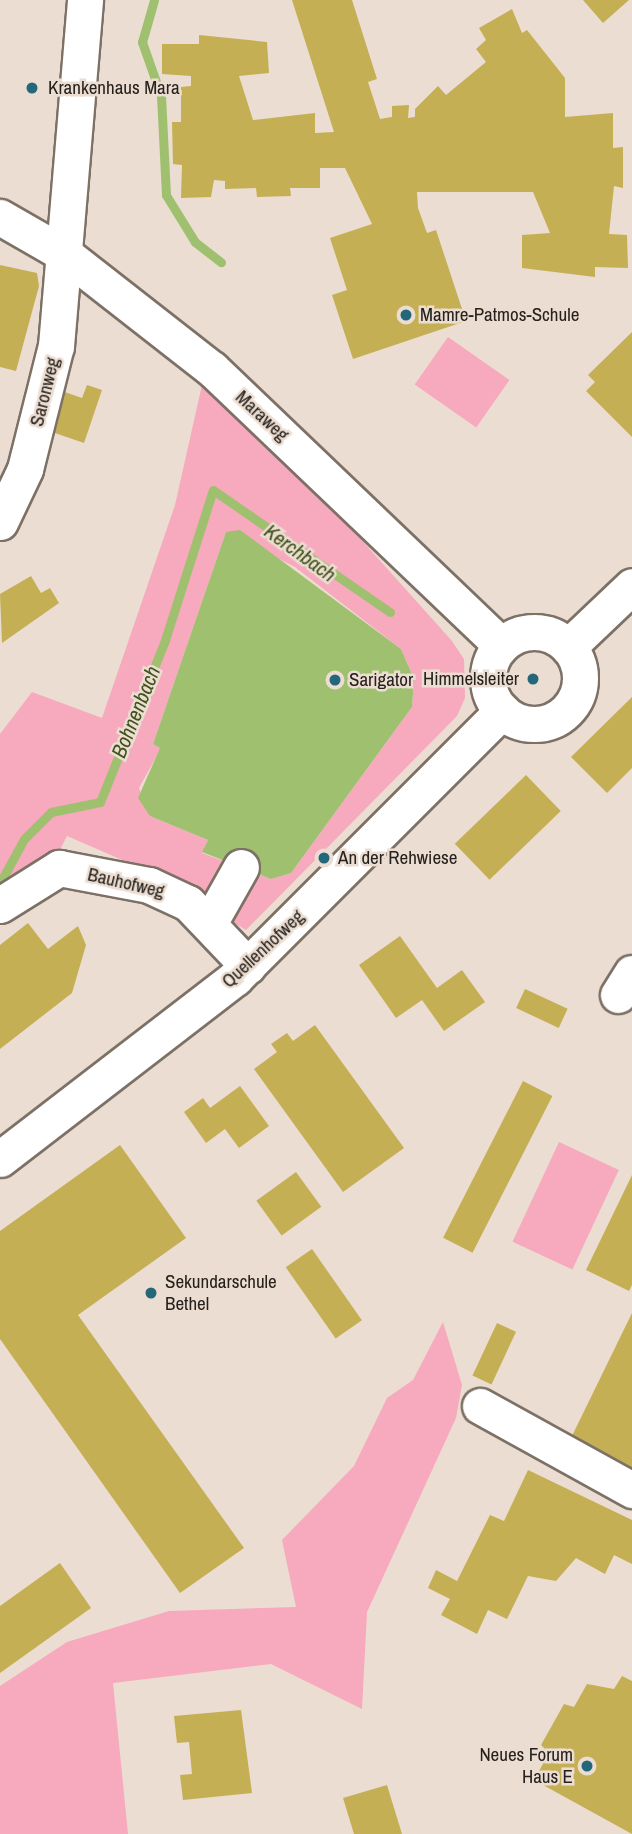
<!DOCTYPE html>
<style>
body{margin:0}
#map{position:relative;width:632px;height:1834px;overflow:hidden;background:#ebddd1;font-family:"Archivo Narrow",sans-serif}
div>[style]{position:absolute}
[style*='--x']{left:calc(var(--x)*1px);top:calc(var(--y)*1px);width:calc(var(--w)*1px);rotate:calc(var(--a)*1deg)}
.green>*{inset:0;background:#f7a9be;transform-origin:0 0}
.water>*{inset:0;background:#9fc06f}
.stream>*{height:9px;margin:-4.5px;padding:0 4.5px;transform-origin:4.5px;border-radius:4.5px;background:#9fc06f}
.building>*{inset:0;background:#c5af54;transform-origin:0 0}
.roads{filter:drop-shadow(2px 0 #7d7166) drop-shadow(-2px 0 #7d7166) drop-shadow(0 2px #7d7166) drop-shadow(0 -2px #7d7166)}
.minor>*{height:35px;margin:-17.5px;padding:0 17.5px;transform-origin:17.5px;border-radius:17.5px;background:#fff}
.minor>.ring{margin:-17.5px;padding:0;box-sizing:content-box;background:none;border:35px solid #fff;border-radius:50%}
.dots>*{width:19px;height:19px;translate:-50% -50%;box-sizing:border-box;border:4px solid #ebddd1;border-radius:50%}
span{translate:-50% -50%;white-space:nowrap;text-align:center;line-height:1.15;-webkit-text-stroke:5px #ebddd1;paint-order:stroke}
.poi-label{font-size:19px;color:#26211c}
.left{translate:0 -50%;text-align:left}
.right{translate:-100% -50%;text-align:right}
.street-label{font-size:19px;color:#26211c}
.water-label{font-size:21px;color:#3e531a;font-style:italic}
</style>
<div id="map">
<div class="green">
<i style="left:448px;top:337px;width:75px;height:58px;rotate:35deg"></i>
<i style="clip-path:polygon(evenodd,202px 385px,349px 526px,452px 641px,464px 659px,465px 698px,457px 716px,246px 930px,150px 872px,67px 836px,58px 854px,0 894px,0 734px,32px 692px,102px 718px,175px 505px,202px 385px,226px 532px,295px 567px,401px 649px,414px 679px,412px 707px,291px 873px,271px 879px,202px 853px,208px 840px,150px 816px,139px 788px,161px 748px,153px 744px,226px 532px)"></i>
<i style="left:559px;top:1142px;width:66px;height:110px;rotate:25deg"></i>
<i style="clip-path:polygon(443px 1322px,462px 1385px,456px 1418px,367px 1612px,362px 1709px,271px 1664px,113px 1683px,128px 1834px,0 1834px,0 1686px,67px 1642px,169px 1611px,296px 1607px,282px 1540px,354px 1466px,387px 1398px,413px 1380px)"></i>
</div>
<div class="water">
<i style="clip-path:polygon(240px 530px,401px 649px,414px 679px,412px 707px,291px 873px,271px 879px,202px 852px,208px 840px,150px 816px,138px 798px,160px 748px,153px 744px,226px 532px)"></i>
</div>
<div class="stream">
<i style="--x:154;--y:0;--w:44;--a:105.9"></i>
<i style="--x:142;--y:42;--w:57;--a:70.6"></i>
<i style="--x:161;--y:96;--w:99;--a:87.1"></i>
<i style="--x:166;--y:195;--w:55;--a:58.3"></i>
<i style="--x:195;--y:242;--w:33;--a:38"></i>
<i style="--x:0;--y:883;--w:50;--a:-61.4"></i>
<i style="--x:24;--y:839;--w:38;--a:-45"></i>
<i style="--x:51;--y:812;--w:50;--a:-11.5"></i>
<i style="--x:100;--y:802;--w:175;--a:-68.1"></i>
<i style="--x:165;--y:640;--w:157;--a:-72.3"></i>
<i style="--x:213;--y:490;--w:215;--a:34.6"></i>
</div>
<div class="building">
<i style="clip-path:polygon(292px 0,352px 0,377px 79px,368px 82px,380px 119px,392px 117px,392px 106px,409px 105px,408px 118px,415px 117px,415px 109px,438px 86px,446px 95px,486px 62px,476px 49px,486px 40px,479px 28px,512px 9px,522px 33px,527px 30px,565px 78px,565px 117px,613px 113px,613px 148px,623px 147px,623px 188px,614px 186px,609px 234px,627px 235px,628px 268px,595px 267px,595px 277px,522px 268px,522px 235px,550px 233px,533px 192px,417px 192px,418px 208px,427px 233px,436px 230px,466px 321px,353px 359px,332px 295px,347px 290px,330px 238px,372px 224px,345px 168px,320px 168px,320px 188px,290px 188px,291px 196px,257px 197px,256px 188px,225px 189px,225px 181px,214px 180px,211px 197px,181px 198px,182px 165px,173px 164px,172px 122px,181px 122px,181px 87px,191px 86px,191px 76px,162px 74px,162px 44px,199px 44px,199px 35px,267px 42px,269px 73px,239px 76px,253px 120px,315px 113px,315px 133px,334px 132px)"></i>
<i style="clip-path:polygon(583px 0,629px 0,603px 23px)"></i>
<i style="clip-path:polygon(0 265px,37px 273px,39px 286px,16px 371px,0 367px)"></i>
<i style="clip-path:polygon(632px 332px,632px 437px,586px 391px,595px 382px,588px 375px)"></i>
<i style="clip-path:polygon(87px 385px,102px 390px,84px 443px,49px 431px,62px 391px,82px 398px)"></i>
<i style="clip-path:polygon(31px 576px,41px 593px,50px 588px,59px 603px,2px 643px,0 594px)"></i>
<i style="clip-path:polygon(632px 697px,632px 768px,607px 793px,571px 757px)"></i>
<i style="left:526px;top:775px;width:50px;height:99px;rotate:46deg"></i>
<i style="clip-path:polygon(28px 923px,48px 949px,78px 926px,86px 945px,72px 993px,0 1049px,0 945px)"></i>
<i style="clip-path:polygon(400px 936px,437px 988px,462px 970px,485px 1002px,444px 1031px,422px 1000px,396px 1018px,359px 965px)"></i>
<i style="left:525px;top:989px;width:47px;height:21px;rotate:25deg"></i>
<i style="clip-path:polygon(315px 1025px,404px 1148px,343px 1192px,254px 1069px,277px 1052px,271px 1044px,287px 1033px,293px 1041px)"></i>
<i style="left:523px;top:1081px;width:33px;height:176px;rotate:27deg"></i>
<i style="clip-path:polygon(240px 1086px,269px 1126px,239px 1148px,225px 1129px,206px 1143px,184px 1112px,203px 1098px,210px 1108px)"></i>
<i style="clip-path:polygon(120px 1145px,186px 1238px,78px 1315px,244px 1548px,180px 1593px,0 1339px,0 1231px)"></i>
<i style="left:296px;top:1172px;width:43px;height:49px;rotate:54deg"></i>
<i style="clip-path:polygon(632px 1175px,632px 1285px,629px 1291px,586px 1270px)"></i>
<i style="left:312px;top:1249px;width:87px;height:32px;rotate:55deg"></i>
<i style="clip-path:polygon(632px 1313px,632px 1468px,571px 1438px)"></i>
<i style="left:497px;top:1323px;width:21px;height:58px;rotate:25deg"></i>
<i style="clip-path:polygon(528px 1470px,632px 1520px,632px 1564px,614px 1555px,605px 1574px,576px 1558px,556px 1581px,528px 1576px,507px 1619px,488px 1610px,477px 1634px,441px 1615px,450px 1599px,428px 1588px,436px 1570px,457px 1581px,490px 1515px,504px 1521px)"></i>
<i style="clip-path:polygon(60px 1563px,91px 1608px,0 1673px,0 1606px)"></i>
<i style="clip-path:polygon(622px 1676px,632px 1681px,632px 1834px,534px 1780px,549px 1753px,541px 1745px,564px 1704px,574px 1707px,587px 1684px,614px 1689px)"></i>
<i style="clip-path:polygon(241px 1710px,252px 1793px,183px 1800px,180px 1775px,192px 1774px,189px 1742px,177px 1743px,174px 1716px)"></i>
<i style="clip-path:polygon(387px 1785px,402px 1834px,354px 1834px,343px 1798px)"></i>
</div>
<div class="roads">
<div class="minor">
<i style="--x:0;--y:217;--w:76;--a:29.9"></i>
<i style="--x:66;--y:255;--w:185;--a:38"></i>
<i style="--x:212;--y:369;--w:400;--a:43.7"></i>
<i style="--x:0;--y:522;--w:59;--a:-64.7"></i>
<i style="--x:25;--y:469;--w:127;--a:-75.9"></i>
<i style="--x:56;--y:346;--w:347;--a:-85.2"></i>
<i class="ring" style="left:488px;top:632px;width:57px;height:57px"></i>
<i style="--x:568;--y:647;--w:88;--a:-43.6"></i>
<i style="--x:0;--y:905;--w:70;--a:-32.1"></i>
<i style="--x:59;--y:868;--w:92;--a:10.7"></i>
<i style="--x:149;--y:885;--w:43;--a:24.8"></i>
<i style="--x:188;--y:903;--w:87;--a:46.4"></i>
<i style="--x:210;--y:922;--w:63;--a:-60.6"></i>
<i style="--x:618;--y:995;--w:26;--a:-58"></i>
<i style="--x:0;--y:1159;--w:297;--a:-37.6"></i>
<i style="--x:235;--y:978;--w:378;--a:-45"></i>
<i style="--x:480;--y:1406;--w:174;--a:28.9"></i>
</div>
</div>
<div class="dots">
<i style="left:32px;top:88px;background:#25677a"></i>
<i style="left:406px;top:315px;background:#25677a"></i>
<i style="left:533px;top:679px;background:#25677a"></i>
<i style="left:335px;top:680px;background:#25677a"></i>
<i style="left:324px;top:858px;background:#25677a"></i>
<i style="left:151px;top:1293px;background:#25677a"></i>
<i style="left:587px;top:1766px;background:#25677a"></i>
</div>
<div class="poi-label">
<span class="left" style="left:48px;top:88px">Krankenhaus Mara</span>
<span class="left" style="left:420px;top:315px">Mamre-Patmos-Schule</span>
<span class="right" style="left:519px;top:679px">Himmelsleiter</span>
<span class="left" style="left:349px;top:680px">Sarigator</span>
<span class="left" style="left:338px;top:858px">An der Rehwiese</span>
<span class="left" style="left:165px;top:1293px">Sekundarschule<br>Bethel</span>
<span class="right" style="left:573px;top:1766px">Neues Forum<br>Haus E</span>
</div>
<div class="street-label">
<span style="left:45px;top:392px;rotate:-76deg">Saronweg</span>
<span style="left:262px;top:416px;rotate:43deg">Maraweg</span>
<span style="left:126px;top:883px;rotate:13deg">Bauhofweg</span>
<span style="left:263px;top:949px;rotate:-43deg">Quellenhofweg</span>
</div>
<div class="water-label">
<span style="left:300px;top:553px;rotate:36deg">Kerchbach</span>
<span style="left:136px;top:712px;rotate:-68deg">Bohnenbach</span>
</div>
</div>
